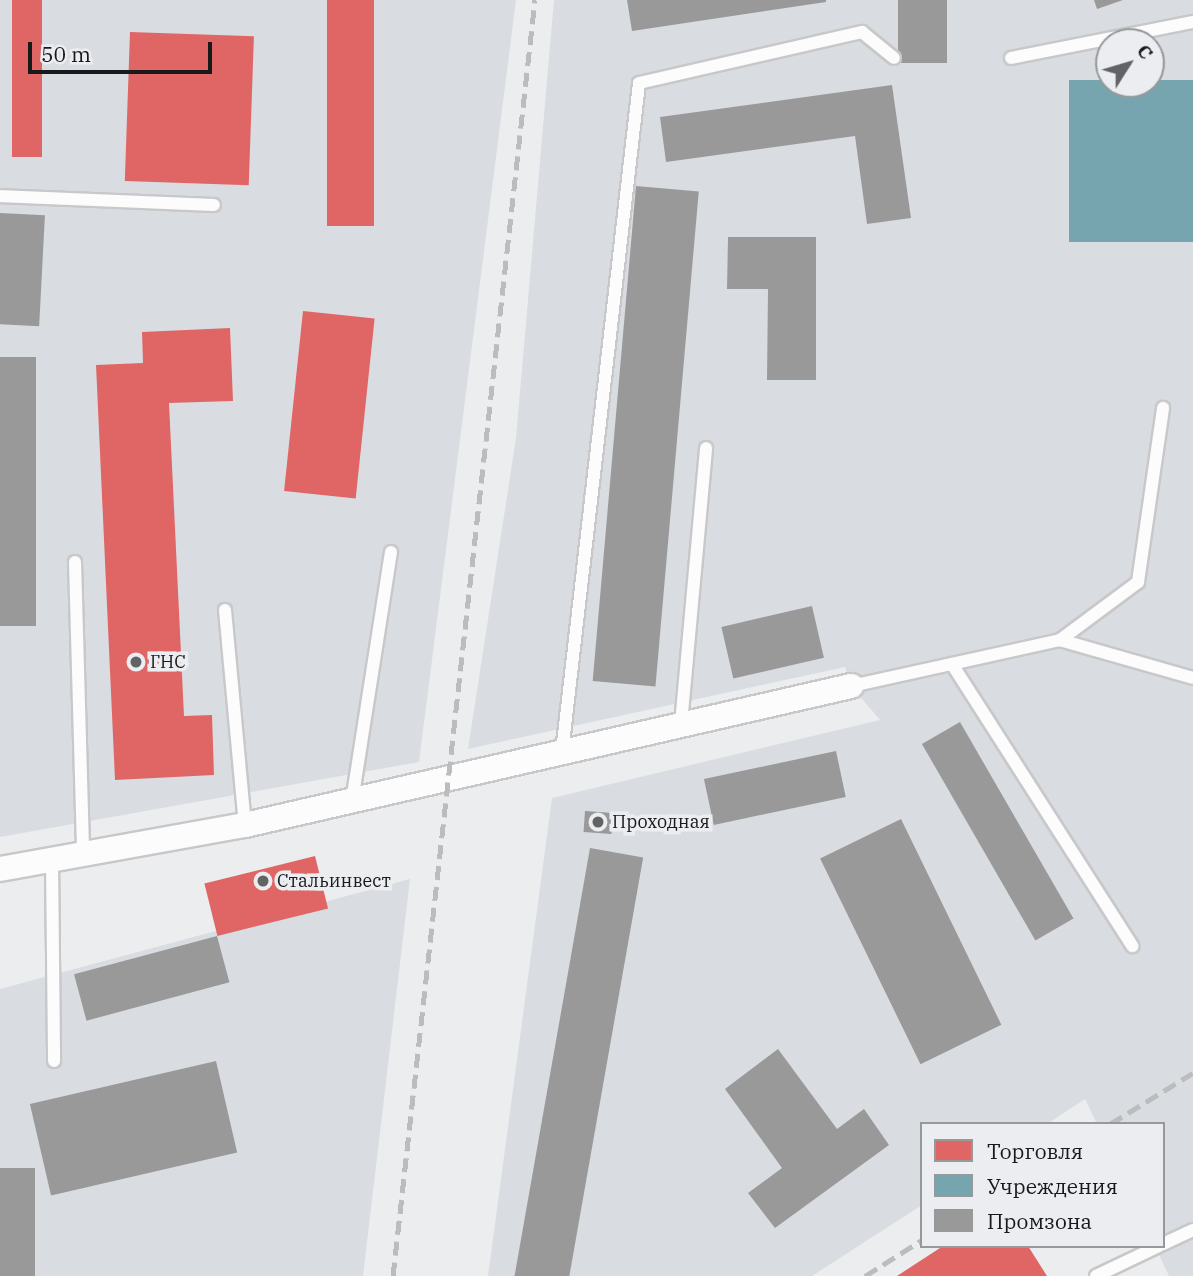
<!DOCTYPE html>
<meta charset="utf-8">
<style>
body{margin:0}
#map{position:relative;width:1193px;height:1276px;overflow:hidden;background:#ecedef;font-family:"IBM Plex Serif",serif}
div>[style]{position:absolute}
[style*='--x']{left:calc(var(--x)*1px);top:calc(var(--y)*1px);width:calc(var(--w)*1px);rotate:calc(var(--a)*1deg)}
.built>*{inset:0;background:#d9dde1}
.shops>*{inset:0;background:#e06666;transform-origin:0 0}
.public>*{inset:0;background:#76a5af;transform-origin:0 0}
.industry>*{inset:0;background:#999;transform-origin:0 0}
.roads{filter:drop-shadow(2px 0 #c8c8ca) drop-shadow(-2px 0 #c8c8ca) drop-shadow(0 2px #c8c8ca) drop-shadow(0 -2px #c8c8ca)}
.lane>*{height:12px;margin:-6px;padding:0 6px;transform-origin:6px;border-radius:6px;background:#fcfcfd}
.street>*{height:24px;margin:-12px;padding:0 12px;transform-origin:12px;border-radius:12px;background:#fcfcfd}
.rail>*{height:5px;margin-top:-2.5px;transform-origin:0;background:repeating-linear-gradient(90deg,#bcbcbd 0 14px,transparent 0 21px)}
.dots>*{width:19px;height:19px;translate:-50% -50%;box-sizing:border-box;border:4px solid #ebedf0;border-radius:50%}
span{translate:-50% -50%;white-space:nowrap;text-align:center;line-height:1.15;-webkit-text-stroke:7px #ebedf0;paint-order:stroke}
.poi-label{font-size:18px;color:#18191a}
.left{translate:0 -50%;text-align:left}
.legend{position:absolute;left:920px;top:1122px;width:245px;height:126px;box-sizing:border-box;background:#ebedf0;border:2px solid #97989a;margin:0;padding:9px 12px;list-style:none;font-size:21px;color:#18191a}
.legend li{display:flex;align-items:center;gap:14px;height:35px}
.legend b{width:35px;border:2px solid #97989a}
.north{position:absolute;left:1095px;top:28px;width:70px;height:70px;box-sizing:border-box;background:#ebedf0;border:2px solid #97989a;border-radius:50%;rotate:53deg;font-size:19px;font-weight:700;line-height:28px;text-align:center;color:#18191a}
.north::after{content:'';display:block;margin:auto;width:24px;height:32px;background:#626365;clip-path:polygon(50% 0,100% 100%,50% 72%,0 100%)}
.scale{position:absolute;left:28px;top:42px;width:184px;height:32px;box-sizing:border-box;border:4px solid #18191a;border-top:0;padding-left:9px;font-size:21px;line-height:24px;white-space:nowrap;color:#18191a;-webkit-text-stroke:5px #ebedf0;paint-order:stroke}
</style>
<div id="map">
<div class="built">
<i style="clip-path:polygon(0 0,516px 0,419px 762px,0 837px)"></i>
<i style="clip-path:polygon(evenodd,554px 0,1193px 0,1193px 1276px,1169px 1276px,1155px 1246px,1163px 1246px,1163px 1124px,1097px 1124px,1085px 1099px,1047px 1124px,922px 1124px,922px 1205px,812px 1276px,488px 1276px,552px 798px,880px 720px,851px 686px,845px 667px,468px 749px,516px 438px,554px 0,1109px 42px,1151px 42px,1151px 84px,1109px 84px,1109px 42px)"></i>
<i style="clip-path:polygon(410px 879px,363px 1276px,0 1276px,0 989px)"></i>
</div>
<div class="shops">
<i style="left:12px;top:0;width:30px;height:157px"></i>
<i style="left:327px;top:0;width:47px;height:226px"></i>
<i style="left:130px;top:32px;width:124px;height:149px;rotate:2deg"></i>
<i style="left:303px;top:311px;width:72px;height:181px;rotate:6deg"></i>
<i style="clip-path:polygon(230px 328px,233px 401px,169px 403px,184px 716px,212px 715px,214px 775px,115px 780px,96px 365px,143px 363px,142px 332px)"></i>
<i style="left:315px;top:856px;width:54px;height:114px;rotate:76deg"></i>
<i style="clip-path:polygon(943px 1246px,1028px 1246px,1047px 1276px,897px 1276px)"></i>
</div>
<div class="public">
<i style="left:1193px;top:80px;width:162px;height:124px;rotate:90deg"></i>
</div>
<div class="industry">
<i style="clip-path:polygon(627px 0,826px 0,826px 2px,632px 31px)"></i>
<i style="left:898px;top:0;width:49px;height:63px"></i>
<i style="clip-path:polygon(1094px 0,1123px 0,1097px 9px)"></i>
<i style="clip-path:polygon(892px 85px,911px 218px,867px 224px,855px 136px,666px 162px,660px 117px)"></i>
<i style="left:636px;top:186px;width:63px;height:497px;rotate:5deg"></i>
<i style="left:0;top:213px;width:45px;height:111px;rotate:3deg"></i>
<i style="clip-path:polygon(728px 237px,816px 237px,816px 380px,767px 380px,768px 289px,727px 289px)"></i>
<i style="left:0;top:357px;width:36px;height:269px"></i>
<i style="left:812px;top:606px;width:53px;height:93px;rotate:77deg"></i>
<i style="left:960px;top:722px;width:227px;height:44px;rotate:60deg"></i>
<i style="left:836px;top:751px;width:47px;height:135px;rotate:78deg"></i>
<i style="left:585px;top:811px;width:28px;height:21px;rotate:4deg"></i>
<i style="left:901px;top:819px;width:229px;height:90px;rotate:64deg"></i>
<i style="left:590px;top:848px;width:54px;height:435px;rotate:10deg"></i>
<i style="left:217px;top:936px;width:48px;height:148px;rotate:75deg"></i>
<i style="clip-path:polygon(778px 1049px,837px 1129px,864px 1109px,889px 1145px,775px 1228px,748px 1193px,782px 1168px,725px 1089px)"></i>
<i style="left:216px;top:1061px;width:94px;height:191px;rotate:77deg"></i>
<i style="left:0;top:1168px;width:35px;height:108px"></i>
</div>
<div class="roads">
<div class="lane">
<i style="--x:1011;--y:58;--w:186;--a:-11.2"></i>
<i style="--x:0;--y:196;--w:214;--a:2.4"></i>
<i style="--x:75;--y:562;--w:294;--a:88.4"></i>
<i style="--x:225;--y:610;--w:216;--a:84.7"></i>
<i style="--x:1060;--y:640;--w:138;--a:15.9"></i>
<i style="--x:952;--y:664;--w:335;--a:57.4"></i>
<i style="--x:851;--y:686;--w:214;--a:-12.4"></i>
<i style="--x:1060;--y:640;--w:97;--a:-36.6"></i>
<i style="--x:1138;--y:582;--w:176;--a:-81.8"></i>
<i style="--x:681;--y:724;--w:277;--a:-84.8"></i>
<i style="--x:562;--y:752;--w:673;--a:-83.43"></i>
<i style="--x:639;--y:83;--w:229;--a:-12.9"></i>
<i style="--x:862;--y:32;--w:41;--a:39.1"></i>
<i style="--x:352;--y:801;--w:252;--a:-81.1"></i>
<i style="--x:52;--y:860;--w:201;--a:89.4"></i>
<i style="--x:1163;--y:1244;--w:33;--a:-25"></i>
<i style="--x:1096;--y:1276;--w:70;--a:-25.5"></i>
</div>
<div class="street">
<i style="--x:0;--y:869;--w:249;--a:-10.2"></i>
<i style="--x:245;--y:825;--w:622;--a:-12.92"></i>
</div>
</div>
<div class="rail">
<i style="--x:1110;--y:1124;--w:97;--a:-31.6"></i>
<i style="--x:393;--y:1276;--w:1284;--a:-83.65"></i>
<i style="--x:865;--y:1276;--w:67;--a:-32.3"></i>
</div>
<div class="dots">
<i style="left:136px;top:662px;background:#626365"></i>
<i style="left:598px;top:822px;background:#626365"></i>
<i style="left:263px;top:881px;background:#626365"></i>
</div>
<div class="poi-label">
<span class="left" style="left:150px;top:662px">ГНС</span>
<span class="left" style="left:612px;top:822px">Проходная</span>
<span class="left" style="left:277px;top:881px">Стальинвест</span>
</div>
<ul class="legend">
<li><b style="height:19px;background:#e06666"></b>Торговля</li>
<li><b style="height:19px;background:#76a5af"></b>Учреждения</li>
<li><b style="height:19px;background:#999"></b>Промзона</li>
</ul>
<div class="north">С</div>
<div class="scale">50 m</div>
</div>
